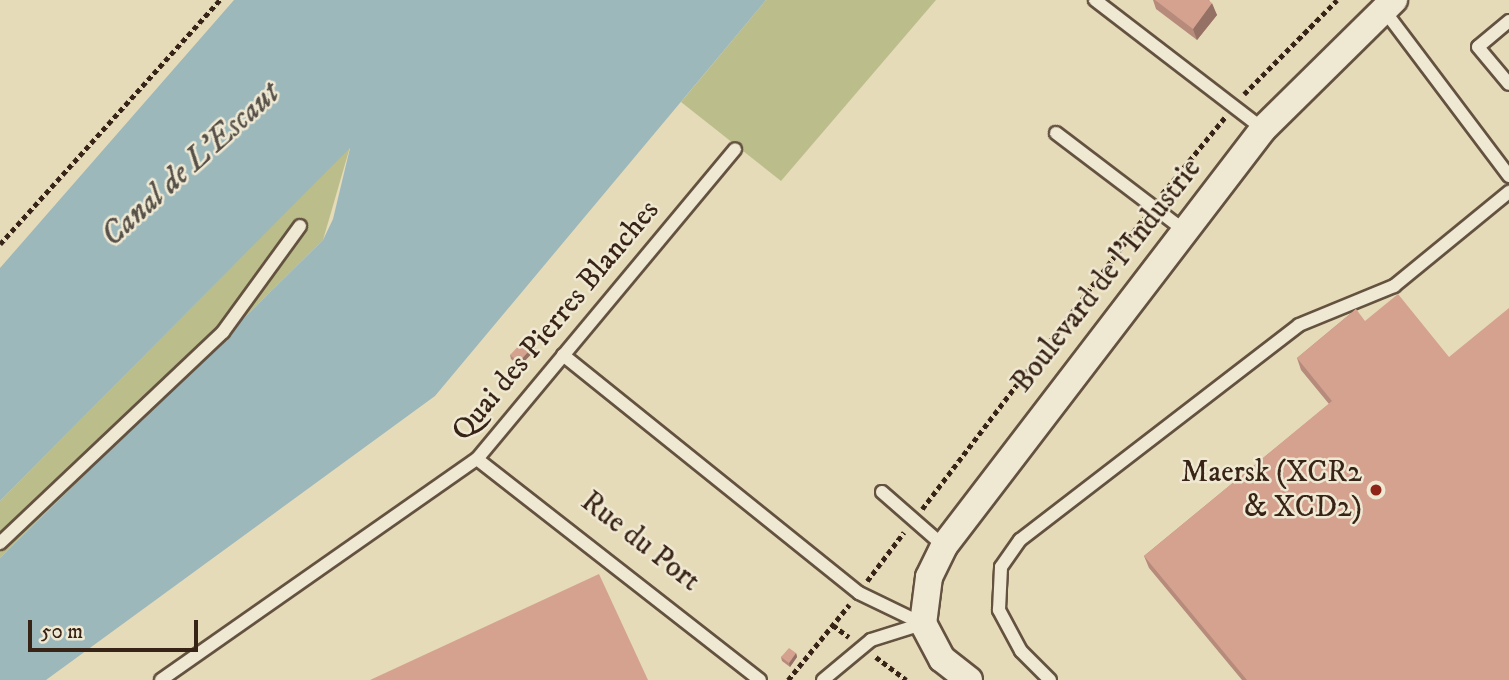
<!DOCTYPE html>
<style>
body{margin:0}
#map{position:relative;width:1509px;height:680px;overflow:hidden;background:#e6dbb9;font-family:"IM FELL DW Pica",serif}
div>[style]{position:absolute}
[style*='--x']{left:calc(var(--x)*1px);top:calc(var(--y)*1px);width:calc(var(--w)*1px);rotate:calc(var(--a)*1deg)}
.green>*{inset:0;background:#bbbe8b}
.water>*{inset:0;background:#9db8bb}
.path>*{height:4.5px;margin-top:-2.25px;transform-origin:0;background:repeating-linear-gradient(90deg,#382417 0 5px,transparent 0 8.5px)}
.roads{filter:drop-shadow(2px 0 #645240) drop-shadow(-2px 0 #645240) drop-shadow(0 2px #645240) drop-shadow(0 -2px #645240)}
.service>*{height:12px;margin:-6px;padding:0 6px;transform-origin:6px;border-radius:6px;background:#efe8d2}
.minor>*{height:26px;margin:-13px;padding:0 13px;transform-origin:13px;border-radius:13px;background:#efe8d2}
.wall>*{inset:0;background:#b68b7b}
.shaded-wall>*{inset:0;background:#947164}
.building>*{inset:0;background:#d4a28f}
.dots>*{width:19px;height:19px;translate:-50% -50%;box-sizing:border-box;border:4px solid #efe8d2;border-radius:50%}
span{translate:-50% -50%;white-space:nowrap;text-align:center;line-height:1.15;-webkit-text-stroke:5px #efe8d2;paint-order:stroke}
.street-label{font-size:30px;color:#382417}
.poi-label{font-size:30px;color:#382417}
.right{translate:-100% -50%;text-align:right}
.water-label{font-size:32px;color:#565048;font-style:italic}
.scale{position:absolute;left:28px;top:620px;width:170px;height:32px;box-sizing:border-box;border:4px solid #382417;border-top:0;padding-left:9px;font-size:21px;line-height:24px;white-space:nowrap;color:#382417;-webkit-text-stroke:5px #efe8d2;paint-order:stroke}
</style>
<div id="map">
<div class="green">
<i style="clip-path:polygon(766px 0,936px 0,781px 181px,681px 102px)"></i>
<i style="clip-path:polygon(350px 147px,323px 240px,0 558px,0 501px)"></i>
</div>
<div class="water">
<i style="clip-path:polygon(234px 0,766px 0,435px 396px,46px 680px,0 680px,0 558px,323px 240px,333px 219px,350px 148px,0 501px,0 268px)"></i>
</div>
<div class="path">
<i style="--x:1244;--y:94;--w:132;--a:-45.3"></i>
<i style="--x:1162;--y:194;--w:99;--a:-50.7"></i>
<i style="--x:0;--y:244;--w:329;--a:-48"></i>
<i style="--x:922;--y:509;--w:366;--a:-52.7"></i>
<i style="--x:867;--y:581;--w:61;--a:-52.9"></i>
<i style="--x:833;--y:625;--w:20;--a:37"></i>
<i style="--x:876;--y:657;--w:38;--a:37"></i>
<i style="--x:788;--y:680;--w:97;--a:-50.9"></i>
</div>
<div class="roads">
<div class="service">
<i style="--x:1095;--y:0;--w:212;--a:37.5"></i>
<i style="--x:1384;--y:10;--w:208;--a:53"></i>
<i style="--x:1509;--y:21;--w:40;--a:140"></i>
<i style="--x:1478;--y:47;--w:48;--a:50"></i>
<i style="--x:1056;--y:133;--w:161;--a:37.2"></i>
<i style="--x:563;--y:355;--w:380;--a:38.8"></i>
<i style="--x:859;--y:593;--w:71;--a:25.8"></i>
<i style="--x:477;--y:459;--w:359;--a:38"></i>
<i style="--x:882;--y:492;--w:82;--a:41.1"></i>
<i style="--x:0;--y:543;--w:307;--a:-43.4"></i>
<i style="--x:223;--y:332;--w:131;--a:-54"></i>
<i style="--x:161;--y:680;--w:386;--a:-35"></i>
<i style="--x:477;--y:459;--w:403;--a:-50.2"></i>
<i style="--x:823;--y:680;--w:62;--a:-39.8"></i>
<i style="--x:871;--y:640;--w:50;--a:-17.4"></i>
<i style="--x:1050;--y:680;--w:41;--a:-135"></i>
<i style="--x:1021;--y:651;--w:47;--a:-118.2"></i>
<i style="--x:999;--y:610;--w:43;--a:-87.3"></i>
<i style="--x:1001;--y:567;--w:33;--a:-55"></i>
<i style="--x:1020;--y:540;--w:352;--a:-37.6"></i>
<i style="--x:1299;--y:325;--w:103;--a:-22.3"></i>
<i style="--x:1394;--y:286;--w:149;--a:-39.3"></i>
</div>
<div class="minor">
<i style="--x:969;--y:680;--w:34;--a:-142"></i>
<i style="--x:942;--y:659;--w:40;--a:-118"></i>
<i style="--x:923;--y:624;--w:47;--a:-82.7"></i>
<i style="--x:929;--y:577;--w:34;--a:-64"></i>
<i style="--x:944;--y:546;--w:525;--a:-52.58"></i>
<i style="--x:1263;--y:129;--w:184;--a:-44.6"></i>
</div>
</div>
<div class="wall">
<i style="clip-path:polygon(1153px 0,1209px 0,1217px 15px,1197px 40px,1156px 9px)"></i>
<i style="clip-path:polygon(1356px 309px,1509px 680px,1242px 680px,1149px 568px,1144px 556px,1329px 404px,1301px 370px,1297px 358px)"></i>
<i style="clip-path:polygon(536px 349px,520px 366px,511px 359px,510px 355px)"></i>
<i style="clip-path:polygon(796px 653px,797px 657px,790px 667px,782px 661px,781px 657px)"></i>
</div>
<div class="shaded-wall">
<i style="clip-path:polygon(1212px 3px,1217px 15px,1197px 40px,1193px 29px)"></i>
<i style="clip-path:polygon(535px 344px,536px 349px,520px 366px,519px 362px)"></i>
<i style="clip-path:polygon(796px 653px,797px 657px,790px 667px,789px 663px)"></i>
</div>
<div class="building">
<i style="clip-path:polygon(1155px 0,1208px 0,1212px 3px,1193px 29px)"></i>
<i style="clip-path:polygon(1398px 294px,1449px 357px,1509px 308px,1509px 680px,1247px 680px,1144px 556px,1332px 401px,1297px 358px,1356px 309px,1365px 321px)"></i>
<i style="clip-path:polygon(526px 338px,535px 344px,519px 362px,510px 355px)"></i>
<i style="clip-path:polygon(599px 574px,648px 680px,370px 680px)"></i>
<i style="clip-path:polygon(789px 648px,796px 653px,789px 663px,781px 657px)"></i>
</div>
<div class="dots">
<i style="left:1376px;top:490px;background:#8f2418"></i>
</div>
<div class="street-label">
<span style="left:1107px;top:276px;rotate:-52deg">Boulevard de l'Industrie</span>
<span style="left:556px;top:321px;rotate:-50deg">Quai des Pierres Blanches</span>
<span style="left:640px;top:542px;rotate:38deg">Rue du Port</span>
</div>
<div class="poi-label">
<span class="right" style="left:1362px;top:490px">Maersk (XCR2<br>&amp; XCD2)</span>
</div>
<div class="water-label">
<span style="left:191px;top:165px;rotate:-42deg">Canal de L'Escaut</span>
</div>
<div class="scale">50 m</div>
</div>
